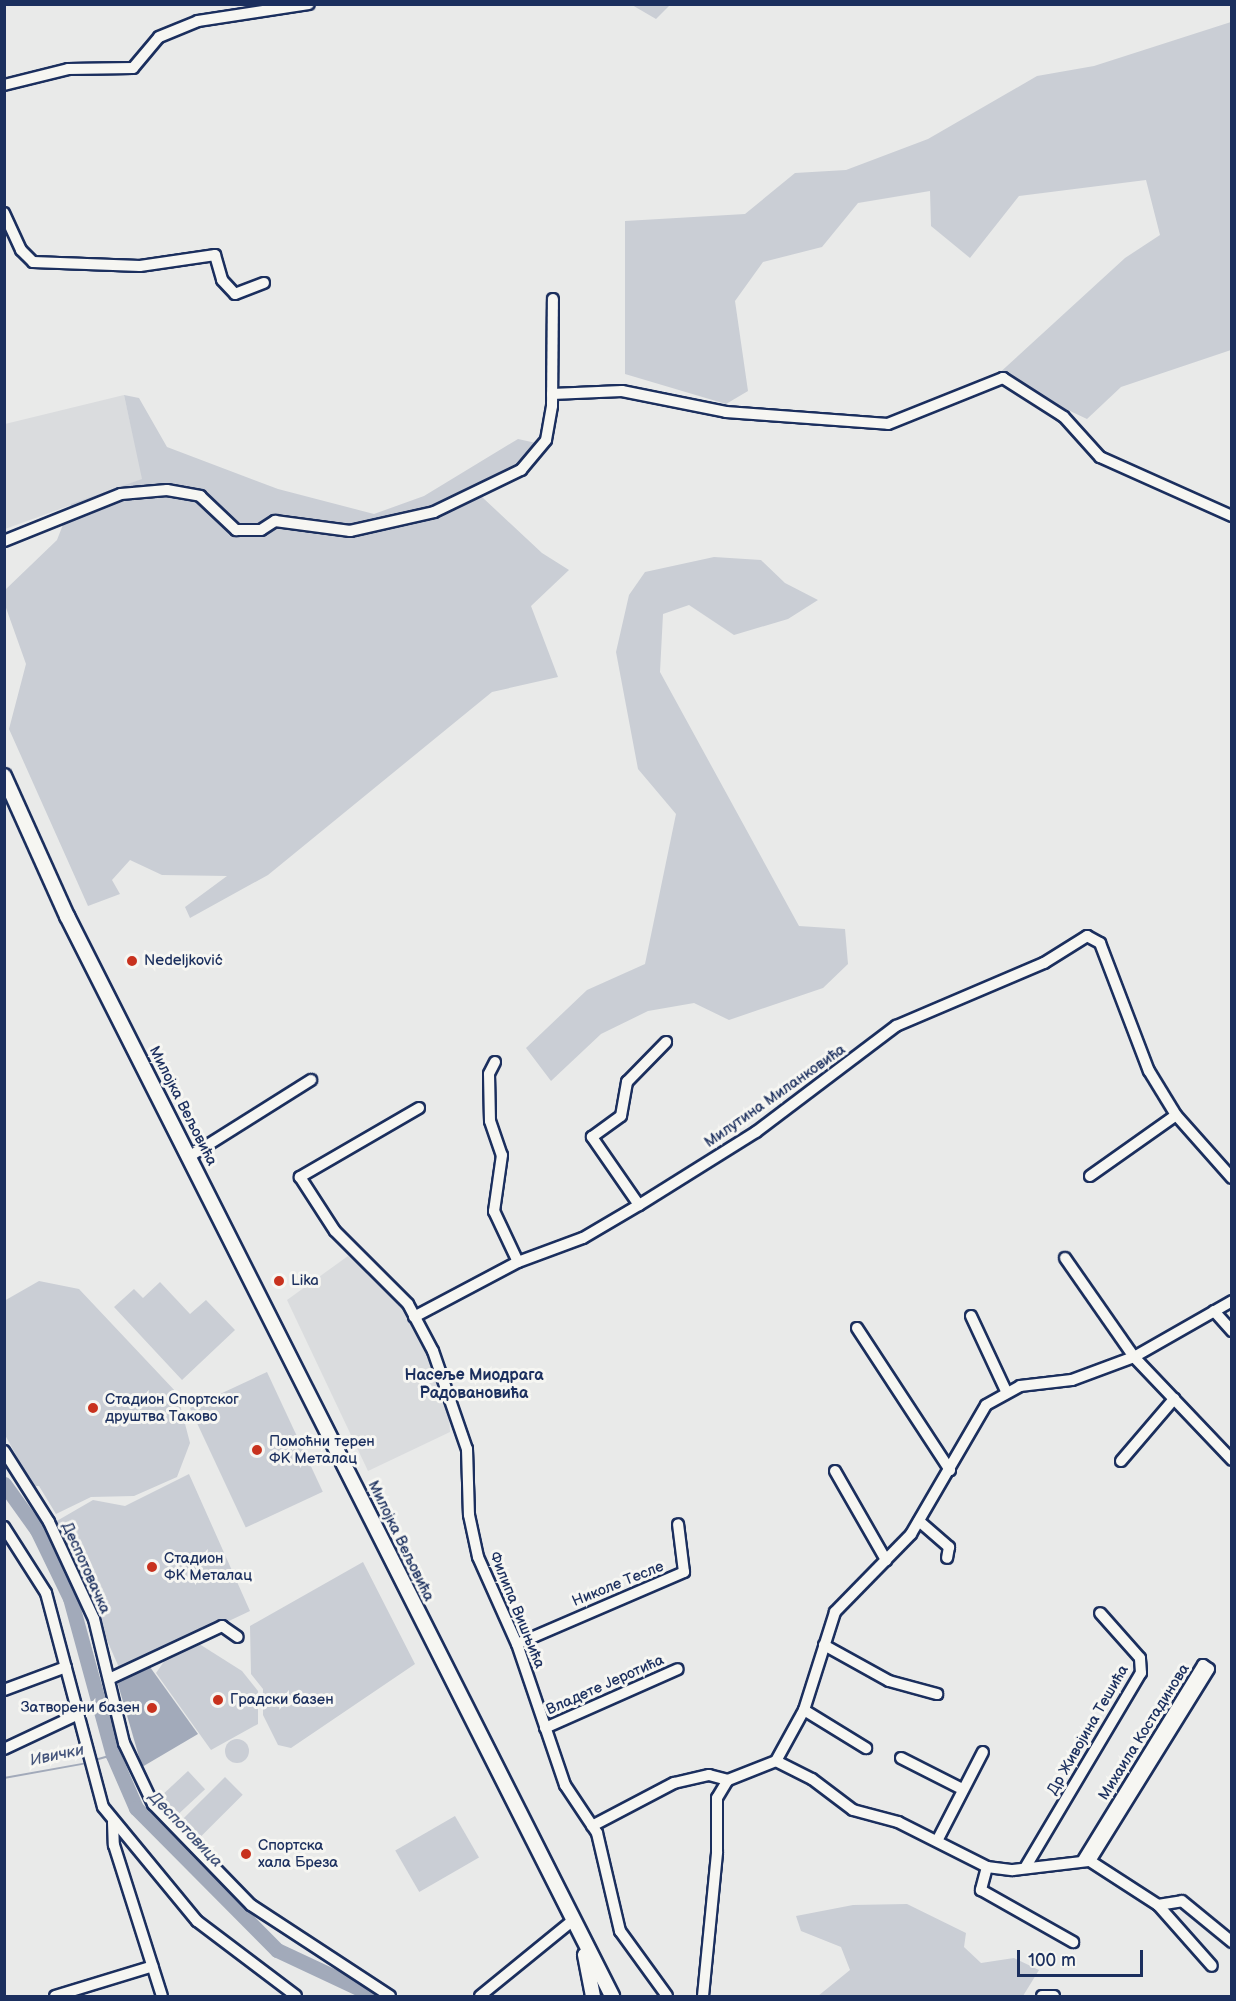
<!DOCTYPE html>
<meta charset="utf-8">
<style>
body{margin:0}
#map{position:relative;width:1236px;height:2001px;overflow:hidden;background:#e9eae9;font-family:"Balsamiq Sans",sans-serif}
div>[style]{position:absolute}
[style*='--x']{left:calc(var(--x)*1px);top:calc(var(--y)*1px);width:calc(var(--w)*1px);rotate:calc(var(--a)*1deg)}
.built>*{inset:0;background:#dadcde}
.green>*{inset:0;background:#caced5;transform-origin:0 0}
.round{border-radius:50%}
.water>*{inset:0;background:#a2aaba}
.stream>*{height:2px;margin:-1px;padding:0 1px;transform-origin:1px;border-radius:1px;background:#a2aaba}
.river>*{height:15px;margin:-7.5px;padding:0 7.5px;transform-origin:7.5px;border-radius:7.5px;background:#a2aaba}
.roads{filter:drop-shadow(2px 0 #1b2f5e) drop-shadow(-2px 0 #1b2f5e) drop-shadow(0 2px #1b2f5e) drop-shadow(0 -2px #1b2f5e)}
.minor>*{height:10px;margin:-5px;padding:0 5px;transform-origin:5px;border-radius:5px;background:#f6f6f2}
.major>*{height:14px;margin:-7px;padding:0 7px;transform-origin:7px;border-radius:7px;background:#f6f6f2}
.dots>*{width:16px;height:16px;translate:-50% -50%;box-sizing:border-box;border:3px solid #f6f6f2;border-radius:50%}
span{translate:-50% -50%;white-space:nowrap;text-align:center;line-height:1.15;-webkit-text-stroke:6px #f6f6f2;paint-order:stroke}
.poi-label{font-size:15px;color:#1b2f5e}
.left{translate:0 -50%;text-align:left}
.right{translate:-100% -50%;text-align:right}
.street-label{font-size:15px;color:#1b2f5e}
.neighbourhood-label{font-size:16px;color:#1b2f5e;font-weight:700}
.water-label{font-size:16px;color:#44547a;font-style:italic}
.frame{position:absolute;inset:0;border:6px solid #1b2f5e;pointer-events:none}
.scale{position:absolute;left:1017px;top:1950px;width:126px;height:27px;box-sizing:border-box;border:3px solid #1b2f5e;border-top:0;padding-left:8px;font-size:18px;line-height:21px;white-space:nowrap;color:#1b2f5e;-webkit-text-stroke:4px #f6f6f2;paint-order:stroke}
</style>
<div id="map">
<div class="built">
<i style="clip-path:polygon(124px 395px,143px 479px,5px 529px,5px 424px)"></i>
<i style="clip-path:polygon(348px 1256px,405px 1300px,448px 1397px,450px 1432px,368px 1471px,287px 1300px)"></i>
</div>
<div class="green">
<i style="clip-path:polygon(632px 5px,670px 5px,656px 19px)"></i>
<i style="clip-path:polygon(1231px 22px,1231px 350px,1121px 387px,1087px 419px,996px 376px,1125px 258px,1160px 235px,1146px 180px,1019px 196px,970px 258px,931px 226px,930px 191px,858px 203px,822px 247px,763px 262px,735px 301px,748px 391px,726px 404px,625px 374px,625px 221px,745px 214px,795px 173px,846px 170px,928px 139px,1037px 76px,1094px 66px)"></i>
<i style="clip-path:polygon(124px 395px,139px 398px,167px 447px,278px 489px,374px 514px,424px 496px,518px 439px,550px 446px,516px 476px,482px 497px,542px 553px,569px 570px,531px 606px,558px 677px,492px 692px,268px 875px,190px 918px,185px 907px,227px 876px,162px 875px,130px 860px,112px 880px,120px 894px,88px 906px,9px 729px,26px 664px,5px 605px,5px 590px,57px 540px,71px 504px,142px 479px)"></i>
<i style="clip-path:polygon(714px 557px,761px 560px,785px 583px,818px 600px,788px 619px,734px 635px,689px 605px,663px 614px,660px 672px,799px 926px,845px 929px,848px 964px,823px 988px,729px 1020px,694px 1003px,648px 1011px,601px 1034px,551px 1081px,526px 1048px,587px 990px,645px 964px,676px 814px,638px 769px,616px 652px,629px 595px,645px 572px)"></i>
<i style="clip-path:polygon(39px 1281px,79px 1289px,177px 1393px,190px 1443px,177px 1477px,134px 1496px,91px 1497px,56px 1514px,39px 1486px,33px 1486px,5px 1435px,4px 1301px)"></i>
<i style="clip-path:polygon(160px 1282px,190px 1314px,206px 1300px,235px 1330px,182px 1380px,114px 1307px,134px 1289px,143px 1298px)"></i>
<i style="left:267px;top:1372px;width:132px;height:85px;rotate:65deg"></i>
<i style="clip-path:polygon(189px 1474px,250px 1611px,121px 1672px,55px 1522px,93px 1500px,125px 1506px)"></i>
<i style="clip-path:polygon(363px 1562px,415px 1664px,291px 1748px,278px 1745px,263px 1715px,263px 1689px,251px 1674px,250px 1626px)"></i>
<i style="clip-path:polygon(193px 1640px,242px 1671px,258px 1691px,258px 1724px,211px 1750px,156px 1673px,172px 1650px)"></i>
<i class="round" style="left:225px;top:1739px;width:24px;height:24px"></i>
<i style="left:188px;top:1771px;width:25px;height:40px;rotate:47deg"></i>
<i style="left:225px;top:1777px;width:25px;height:63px;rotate:45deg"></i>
<i style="left:455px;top:1816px;width:48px;height:69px;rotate:60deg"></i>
<i style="clip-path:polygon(907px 1904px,966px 1933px,964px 1947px,981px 1963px,1014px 1958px,1039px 1970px,1023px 1996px,818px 1996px,850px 1970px,841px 1947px,801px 1931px,796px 1916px,853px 1905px)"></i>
</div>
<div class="water">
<i style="clip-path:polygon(150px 1667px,198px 1734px,142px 1767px,117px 1681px)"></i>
</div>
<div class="stream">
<i style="--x:95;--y:1760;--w:19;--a:-16"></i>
<i style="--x:4;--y:1778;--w:84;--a:-10.2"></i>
</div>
<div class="river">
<i style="--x:4;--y:1484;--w:57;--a:54.3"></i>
<i style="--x:37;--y:1530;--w:76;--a:64.1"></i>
<i style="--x:70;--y:1598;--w:163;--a:74.7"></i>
<i style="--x:113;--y:1755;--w:58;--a:66.5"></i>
<i style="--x:136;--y:1808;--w:200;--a:45.2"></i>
<i style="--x:277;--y:1950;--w:108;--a:25.1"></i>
</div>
<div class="roads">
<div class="minor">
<i style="--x:4;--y:85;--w:66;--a:-14"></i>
<i style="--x:68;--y:69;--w:65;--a:-0.9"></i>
<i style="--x:133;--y:68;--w:40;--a:-50"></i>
<i style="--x:159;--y:37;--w:42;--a:-22.3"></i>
<i style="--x:198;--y:21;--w:112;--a:-8.7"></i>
<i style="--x:4;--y:213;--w:41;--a:65.3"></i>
<i style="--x:21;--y:250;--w:17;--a:45"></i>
<i style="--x:33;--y:262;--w:107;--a:2.1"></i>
<i style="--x:140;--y:266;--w:76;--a:-8.3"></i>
<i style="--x:215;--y:255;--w:26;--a:74"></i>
<i style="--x:222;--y:280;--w:19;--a:47"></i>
<i style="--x:235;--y:294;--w:31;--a:-21"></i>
<i style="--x:552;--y:394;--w:70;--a:-2.5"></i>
<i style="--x:622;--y:391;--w:106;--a:11.4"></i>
<i style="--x:726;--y:412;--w:162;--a:4.2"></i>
<i style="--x:888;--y:424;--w:124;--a:-21.8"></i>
<i style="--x:1003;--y:378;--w:72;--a:32.6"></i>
<i style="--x:1064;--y:417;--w:54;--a:48"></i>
<i style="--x:1100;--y:457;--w:145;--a:24.1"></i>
<i style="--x:4;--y:541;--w:126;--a:-21.9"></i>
<i style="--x:121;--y:494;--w:46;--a:-5"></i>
<i style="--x:167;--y:490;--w:34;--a:10"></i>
<i style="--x:200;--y:496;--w:50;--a:43.4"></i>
<i style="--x:236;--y:530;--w:25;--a:0"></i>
<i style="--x:261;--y:530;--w:17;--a:-33"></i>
<i style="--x:275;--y:521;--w:76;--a:7.6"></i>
<i style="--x:350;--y:531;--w:86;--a:-12.7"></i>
<i style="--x:434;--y:512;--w:97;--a:-25.8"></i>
<i style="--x:521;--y:470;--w:39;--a:-50"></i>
<i style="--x:546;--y:440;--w:35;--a:-80"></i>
<i style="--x:552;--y:406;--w:107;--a:-89.5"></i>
<i style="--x:495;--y:1062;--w:13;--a:117"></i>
<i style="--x:489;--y:1074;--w:47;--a:88.8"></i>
<i style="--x:490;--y:1121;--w:36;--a:71"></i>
<i style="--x:502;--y:1155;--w:57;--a:98.1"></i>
<i style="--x:494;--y:1211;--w:56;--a:64.8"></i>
<i style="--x:419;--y:1108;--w:138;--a:149.9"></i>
<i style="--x:300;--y:1177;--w:64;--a:57.1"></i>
<i style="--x:335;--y:1231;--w:103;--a:45"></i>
<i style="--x:408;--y:1304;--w:53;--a:62"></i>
<i style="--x:433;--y:1351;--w:104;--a:70.9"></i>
<i style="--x:467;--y:1449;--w:66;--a:88.3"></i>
<i style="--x:469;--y:1515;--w:43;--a:77.9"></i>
<i style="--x:478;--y:1557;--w:95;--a:65.9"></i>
<i style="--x:517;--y:1644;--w:149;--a:71.2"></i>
<i style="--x:565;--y:1785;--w:58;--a:56.3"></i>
<i style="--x:597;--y:1833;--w:101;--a:76.8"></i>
<i style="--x:620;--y:1931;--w:80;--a:54.1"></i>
<i style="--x:190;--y:1156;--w:143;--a:-32.1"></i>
<i style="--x:1090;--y:1176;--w:105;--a:-35.3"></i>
<i style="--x:1176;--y:1115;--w:84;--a:48.4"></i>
<i style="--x:639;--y:1205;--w:83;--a:-124.7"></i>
<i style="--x:592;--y:1137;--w:36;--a:-36"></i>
<i style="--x:621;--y:1116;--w:35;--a:-80"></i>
<i style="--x:627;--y:1082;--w:56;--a:-45.7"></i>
<i style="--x:1065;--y:1258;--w:121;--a:55.1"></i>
<i style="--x:1134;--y:1357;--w:142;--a:46.4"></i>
<i style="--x:1214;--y:1311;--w:27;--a:48"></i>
<i style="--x:971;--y:1316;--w:83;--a:65"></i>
<i style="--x:414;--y:1317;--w:118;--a:-27.9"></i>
<i style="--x:518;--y:1262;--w:69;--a:-20.3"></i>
<i style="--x:583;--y:1238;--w:65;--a:-30.5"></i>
<i style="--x:639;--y:1205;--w:138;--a:-32"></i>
<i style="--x:756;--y:1132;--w:176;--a:-37.1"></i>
<i style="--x:896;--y:1026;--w:161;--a:-23.1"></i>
<i style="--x:1044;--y:963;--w:51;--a:-32.1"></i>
<i style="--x:1087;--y:936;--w:15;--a:28"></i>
<i style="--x:1100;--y:943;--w:137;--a:69.1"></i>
<i style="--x:1149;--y:1071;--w:52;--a:58.5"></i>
<i style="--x:857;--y:1328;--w:170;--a:56.8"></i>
<i style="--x:4;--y:1451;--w:84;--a:57.6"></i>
<i style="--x:49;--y:1522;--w:107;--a:65.1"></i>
<i style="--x:94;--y:1619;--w:128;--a:76.4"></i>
<i style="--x:124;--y:1743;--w:68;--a:64.6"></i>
<i style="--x:153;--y:1804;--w:141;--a:45.9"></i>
<i style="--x:251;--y:1905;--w:166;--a:33.2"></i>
<i style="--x:1121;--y:1461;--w:82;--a:-49.5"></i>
<i style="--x:835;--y:1471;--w:103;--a:60.2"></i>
<i style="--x:919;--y:1521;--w:40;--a:41"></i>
<i style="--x:949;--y:1547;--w:11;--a:100"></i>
<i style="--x:4;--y:1527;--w:78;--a:57.5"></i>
<i style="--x:46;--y:1593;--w:221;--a:75.1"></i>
<i style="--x:103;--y:1807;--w:148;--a:50.5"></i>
<i style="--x:197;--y:1921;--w:124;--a:37.1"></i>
<i style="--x:517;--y:1644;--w:182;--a:-23.3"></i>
<i style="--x:684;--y:1572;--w:48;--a:-97.1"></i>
<i style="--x:824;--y:1645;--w:74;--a:29"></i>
<i style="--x:889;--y:1681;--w:50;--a:15.2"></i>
<i style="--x:109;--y:1679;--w:125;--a:-25.1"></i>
<i style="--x:222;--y:1626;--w:19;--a:35"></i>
<i style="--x:4;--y:1690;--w:66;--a:-20.4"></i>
<i style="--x:804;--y:1710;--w:73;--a:31.5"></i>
<i style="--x:545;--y:1728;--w:145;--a:-23.9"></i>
<i style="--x:4;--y:1749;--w:77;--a:-25.2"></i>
<i style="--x:901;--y:1758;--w:68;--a:26.9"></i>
<i style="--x:776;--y:1761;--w:40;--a:26.6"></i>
<i style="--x:812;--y:1779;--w:51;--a:37.1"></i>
<i style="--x:853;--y:1810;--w:47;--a:14.9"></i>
<i style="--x:898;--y:1822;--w:100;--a:26.8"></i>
<i style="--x:987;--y:1867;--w:26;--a:7"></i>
<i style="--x:1013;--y:1870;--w:78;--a:-6.7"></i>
<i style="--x:1090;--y:1861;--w:81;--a:32.9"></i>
<i style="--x:1158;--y:1905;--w:81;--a:48.5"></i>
<i style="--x:113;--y:1822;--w:23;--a:88"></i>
<i style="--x:114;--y:1845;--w:158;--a:72.4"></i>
<i style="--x:592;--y:1826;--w:93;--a:-27.7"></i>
<i style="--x:674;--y:1783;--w:36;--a:-13"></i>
<i style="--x:709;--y:1775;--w:20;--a:15"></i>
<i style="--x:937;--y:1841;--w:100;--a:-62.7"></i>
<i style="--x:1083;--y:1860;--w:229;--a:-58.4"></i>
<i style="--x:1203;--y:1665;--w:7;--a:34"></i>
<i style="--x:1209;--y:1669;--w:226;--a:121.8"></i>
<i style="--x:987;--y:1867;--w:24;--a:105"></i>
<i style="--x:981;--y:1890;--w:106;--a:29.5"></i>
<i style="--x:1025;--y:1868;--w:227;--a:-59.3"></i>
<i style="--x:1141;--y:1673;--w:15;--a:-94"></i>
<i style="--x:1140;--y:1658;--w:60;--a:-131.6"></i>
<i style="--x:1158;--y:1905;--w:24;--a:-9"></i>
<i style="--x:1182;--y:1901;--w:65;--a:39.4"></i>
<i style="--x:55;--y:1996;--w:102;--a:-17"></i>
<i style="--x:480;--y:1996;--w:119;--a:-39.2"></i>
<i style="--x:703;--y:1996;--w:145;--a:-84.4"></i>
<i style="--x:717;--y:1852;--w:54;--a:-90"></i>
<i style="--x:717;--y:1798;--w:21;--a:-59"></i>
<i style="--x:728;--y:1780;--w:52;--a:-21.6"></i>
<i style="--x:776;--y:1761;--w:58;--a:-61.2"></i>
<i style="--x:804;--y:1710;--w:103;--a:-72.4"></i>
<i style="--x:835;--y:1612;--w:109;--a:-45.7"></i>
<i style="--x:911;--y:1534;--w:149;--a:-59.8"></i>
<i style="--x:986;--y:1405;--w:39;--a:-29"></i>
<i style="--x:1020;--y:1386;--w:52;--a:-6.6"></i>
<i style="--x:1072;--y:1380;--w:66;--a:-20.4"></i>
<i style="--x:1134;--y:1357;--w:113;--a:-29.7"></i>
<i style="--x:1042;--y:1996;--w:12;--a:0"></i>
</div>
<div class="major">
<i style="--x:4;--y:776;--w:154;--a:65.8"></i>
<i style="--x:67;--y:916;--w:1210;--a:63.22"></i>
<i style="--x:585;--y:1955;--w:42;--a:79"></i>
</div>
</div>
<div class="dots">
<i style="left:132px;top:961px;background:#c8321e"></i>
<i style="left:279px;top:1281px;background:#c8321e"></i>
<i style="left:93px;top:1408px;background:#c8321e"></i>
<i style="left:257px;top:1450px;background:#c8321e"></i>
<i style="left:152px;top:1567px;background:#c8321e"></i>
<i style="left:218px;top:1700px;background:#c8321e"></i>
<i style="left:152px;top:1708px;background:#c8321e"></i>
<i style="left:246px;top:1854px;background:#c8321e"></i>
</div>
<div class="poi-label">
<span class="left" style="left:144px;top:961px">Nedeljković</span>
<span class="left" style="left:291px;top:1281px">Lika</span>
<span class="left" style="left:105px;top:1408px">Стадион Спортског<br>друштва Таково</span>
<span class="left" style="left:269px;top:1450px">Помоћни терен<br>ФК Металац</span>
<span class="left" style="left:164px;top:1567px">Стадион<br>ФК Металац</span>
<span class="left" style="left:230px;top:1700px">Градски базен</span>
<span class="right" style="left:140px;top:1708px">Затворени базен</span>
<span class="left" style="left:258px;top:1854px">Спортска<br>хала Бреза</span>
</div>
<div class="street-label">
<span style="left:775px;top:1096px;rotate:-35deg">Милутина Миланковића</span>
<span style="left:183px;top:1106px;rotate:63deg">Милојка Вељовића</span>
<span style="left:401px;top:1541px;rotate:64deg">Милојка Вељовића</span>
<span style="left:86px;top:1568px;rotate:66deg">Деспотовачка</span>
<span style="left:618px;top:1584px;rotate:-22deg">Николе Тесле</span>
<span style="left:517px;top:1610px;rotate:68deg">Филипа Вишњића</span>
<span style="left:605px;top:1685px;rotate:-24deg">Владете Јеротића</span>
<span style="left:1088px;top:1730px;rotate:-60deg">Др Живојина Тешића</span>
<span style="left:1144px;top:1732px;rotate:-58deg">Михаила Костадинова</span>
</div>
<div class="neighbourhood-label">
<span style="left:474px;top:1385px">Насеље Миодрага<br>Радовановића</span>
</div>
<div class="water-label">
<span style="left:57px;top:1756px;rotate:-12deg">Ивички</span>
<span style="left:185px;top:1830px;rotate:46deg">Деспотовица</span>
</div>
<div class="frame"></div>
<div class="scale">100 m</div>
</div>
